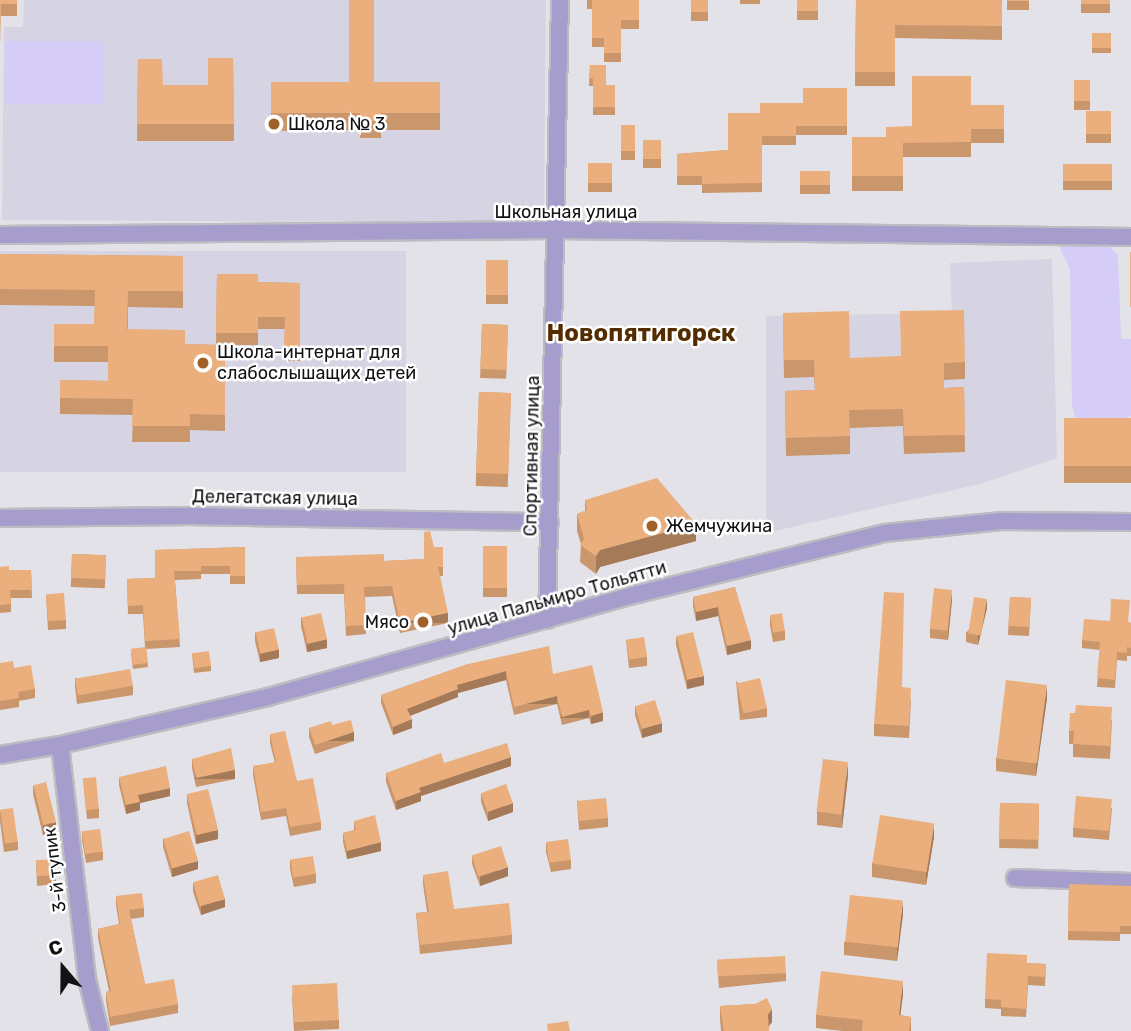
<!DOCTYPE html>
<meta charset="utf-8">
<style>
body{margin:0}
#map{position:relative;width:1131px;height:1031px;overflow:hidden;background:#e3e2e8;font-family:Rubik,sans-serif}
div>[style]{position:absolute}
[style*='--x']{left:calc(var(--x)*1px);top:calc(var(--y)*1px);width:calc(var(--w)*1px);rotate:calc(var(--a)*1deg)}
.built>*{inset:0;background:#d6d4e2;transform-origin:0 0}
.green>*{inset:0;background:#d5cdf8;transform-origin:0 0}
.roads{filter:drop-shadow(2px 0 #bdbcc2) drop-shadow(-2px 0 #bdbcc2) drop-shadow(0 2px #bdbcc2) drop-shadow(0 -2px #bdbcc2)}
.minor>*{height:16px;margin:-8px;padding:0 8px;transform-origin:8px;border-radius:8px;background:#a69dcd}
.wall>*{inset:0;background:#ca966c;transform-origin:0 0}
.shaded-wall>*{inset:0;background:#a47a58;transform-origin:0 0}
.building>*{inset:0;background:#ebaf7e;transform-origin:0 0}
.dots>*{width:19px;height:19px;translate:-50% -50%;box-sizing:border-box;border:4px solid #fff;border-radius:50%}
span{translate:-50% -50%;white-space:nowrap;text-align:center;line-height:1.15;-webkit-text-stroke:5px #fff;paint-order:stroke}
.poi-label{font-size:18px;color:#121114}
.left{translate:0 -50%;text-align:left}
.right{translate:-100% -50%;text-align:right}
.street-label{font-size:18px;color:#121114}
.district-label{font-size:24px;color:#552c00;font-weight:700}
.north{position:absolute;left:28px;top:933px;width:70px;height:70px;-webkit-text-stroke:5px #fff;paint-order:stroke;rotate:340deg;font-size:19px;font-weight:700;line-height:28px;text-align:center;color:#121114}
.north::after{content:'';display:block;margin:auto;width:24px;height:32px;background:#121114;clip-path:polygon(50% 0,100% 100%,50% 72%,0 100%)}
</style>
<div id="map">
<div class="built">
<i style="clip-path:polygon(24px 0,546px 0,544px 223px,2px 220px,4px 27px,23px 27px)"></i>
<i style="left:406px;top:251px;width:221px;height:406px;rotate:90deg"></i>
<i style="clip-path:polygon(1052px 259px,1057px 458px,980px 484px,766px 533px,766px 316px,952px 313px,950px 263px)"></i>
</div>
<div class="green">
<i style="left:5px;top:41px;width:98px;height:63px"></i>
<i style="clip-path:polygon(1063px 242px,1105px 242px,1118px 255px,1121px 339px,1131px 339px,1131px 416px,1122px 420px,1084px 423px,1075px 417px,1072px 405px,1070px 269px,1060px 248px)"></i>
</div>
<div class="roads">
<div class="minor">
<i style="--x:0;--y:235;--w:556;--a:-0.52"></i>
<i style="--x:556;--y:230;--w:575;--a:0.7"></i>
<i style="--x:0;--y:518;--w:190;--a:-0.6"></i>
<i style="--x:190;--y:516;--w:360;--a:1"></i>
<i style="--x:547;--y:620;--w:620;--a:-88.8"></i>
<i style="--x:60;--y:745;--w:236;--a:83.4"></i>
<i style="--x:87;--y:979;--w:54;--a:76"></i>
<i style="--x:0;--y:755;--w:61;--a:-9.5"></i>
<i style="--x:60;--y:745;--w:213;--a:-13"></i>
<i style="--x:268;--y:697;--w:384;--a:-15.6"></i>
<i style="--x:638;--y:594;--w:254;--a:-13.9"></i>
<i style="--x:885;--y:533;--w:117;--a:-5.9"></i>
<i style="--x:1001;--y:521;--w:130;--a:0.4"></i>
<i style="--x:1015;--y:878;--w:116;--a:2"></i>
</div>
</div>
<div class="wall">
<i style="clip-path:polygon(0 0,17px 0,17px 16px,1px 16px,1px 47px)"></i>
<i style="clip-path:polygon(587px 0,639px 0,639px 29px,621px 29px,621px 62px,604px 62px,604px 47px,592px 47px,592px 9px,587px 9px)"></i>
<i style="left:691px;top:0;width:17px;height:21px"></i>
<i style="left:740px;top:0;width:20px;height:4px"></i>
<i style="left:797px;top:0;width:21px;height:20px"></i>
<i style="clip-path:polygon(856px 0,1002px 0,1002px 40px,895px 38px,895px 86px,855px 86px)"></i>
<i style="left:1007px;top:0;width:22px;height:10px"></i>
<i style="left:1081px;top:0;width:29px;height:13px"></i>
<i style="left:1092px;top:33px;width:19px;height:20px"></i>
<i style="clip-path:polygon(233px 58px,234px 141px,137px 141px,138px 59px,163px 85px,208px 85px)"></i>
<i style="clip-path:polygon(590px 65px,606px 85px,615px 85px,615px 115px,593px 115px,593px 86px,589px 86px)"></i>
<i style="left:1074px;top:80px;width:16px;height:30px"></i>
<i style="clip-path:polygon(271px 82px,440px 82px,440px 130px,381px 130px,381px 138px,360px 138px,360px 130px,271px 131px)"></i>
<i style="clip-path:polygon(847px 88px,847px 135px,796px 135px,796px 145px,762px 145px,762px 192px,702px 193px,702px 185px,677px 185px,677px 154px,728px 150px,760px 113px,803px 103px)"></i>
<i style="clip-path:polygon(971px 105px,1004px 105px,1004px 143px,971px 143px,971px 157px,903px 157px,903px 191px,852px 191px,852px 137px,886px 137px)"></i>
<i style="left:1086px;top:111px;width:25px;height:32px"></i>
<i style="left:621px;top:125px;width:14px;height:35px"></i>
<i style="left:643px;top:140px;width:18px;height:28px"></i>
<i style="left:588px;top:163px;width:24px;height:29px"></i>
<i style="left:1063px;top:164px;width:49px;height:26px"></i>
<i style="left:800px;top:171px;width:30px;height:23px"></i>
<i style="clip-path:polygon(0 254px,183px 256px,183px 308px,128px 307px,128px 329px,185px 344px,216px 345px,217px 274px,258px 282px,300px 283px,300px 361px,284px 361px,285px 329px,258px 329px,258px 345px,224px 345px,225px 345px,225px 431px,190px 430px,190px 442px,132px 442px,133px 415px,60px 414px,60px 380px,108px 381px,108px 362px,54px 362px,54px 324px,94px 324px,95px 306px,0 305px)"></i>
<i style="left:486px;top:260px;width:22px;height:44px"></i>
<i style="clip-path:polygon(783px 313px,850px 358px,965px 362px,965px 379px,944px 380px,944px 388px,964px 387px,965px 452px,904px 454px,903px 426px,850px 428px,850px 454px,786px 456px,785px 391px,815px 390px,814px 377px,784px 378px)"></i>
<i style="left:482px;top:324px;width:26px;height:54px;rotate:2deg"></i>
<i style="left:479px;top:392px;width:32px;height:94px;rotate:2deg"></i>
<i style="left:1064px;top:418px;width:67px;height:65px"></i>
<i style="clip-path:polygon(585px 500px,696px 541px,600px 567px,596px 574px,580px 562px,581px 544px,577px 531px,577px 514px,585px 511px)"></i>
<i style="left:483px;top:546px;width:24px;height:51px"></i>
<i style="clip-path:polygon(245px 547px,245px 584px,230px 584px,230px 574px,201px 574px,201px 579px,175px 580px,180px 647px,146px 649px,148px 667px,133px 669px,131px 653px,145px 647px,143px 614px,128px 614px,127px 579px,155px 578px,155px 550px)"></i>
<i style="clip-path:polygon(434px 547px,443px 547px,443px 576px,440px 576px,448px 623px,400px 633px,392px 596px,365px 597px,366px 634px,346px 636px,344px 594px,297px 594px,296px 557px,384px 561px,424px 559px)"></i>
<i style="left:72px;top:554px;width:34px;height:33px;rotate:2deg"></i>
<i style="clip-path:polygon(0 567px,9px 570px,31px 570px,32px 598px,11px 598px,11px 612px,0 613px)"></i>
<i style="clip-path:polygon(735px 587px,751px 649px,727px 655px,718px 616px,696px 621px,693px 606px,693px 597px)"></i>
<i style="clip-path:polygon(46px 595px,66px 620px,66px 629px,48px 630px)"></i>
<i style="left:1010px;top:597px;width:21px;height:38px;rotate:3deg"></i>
<i style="clip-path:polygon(952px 599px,948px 640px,930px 638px,930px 629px)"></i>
<i style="clip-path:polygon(987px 608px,978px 645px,966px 642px,966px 633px)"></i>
<i style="clip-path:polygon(770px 616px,785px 631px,785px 640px,773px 642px,770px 625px)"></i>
<i style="clip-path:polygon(301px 617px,327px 648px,307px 652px,301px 626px)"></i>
<i style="clip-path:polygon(1129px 622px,1131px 623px,1131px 656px,1127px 656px,1127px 661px,1117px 660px,1115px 688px,1097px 687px,1100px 650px,1082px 648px,1082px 640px)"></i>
<i style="clip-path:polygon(255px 632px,279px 658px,260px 662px,255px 641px)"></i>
<i style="clip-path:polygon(676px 636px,704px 685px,687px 689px,676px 645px)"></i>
<i style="clip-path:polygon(626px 640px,647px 657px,647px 666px,629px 668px)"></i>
<i style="clip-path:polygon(192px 653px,211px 666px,211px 671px,194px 673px)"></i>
<i style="clip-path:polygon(0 663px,14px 668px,35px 689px,35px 698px,19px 701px,19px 707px,0 710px)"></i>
<i style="clip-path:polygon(468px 664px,553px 674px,603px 721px,591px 724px,589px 718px,562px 725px,557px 704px,514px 715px,506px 680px,458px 693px,458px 697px,410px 716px,412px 728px,393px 735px,381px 703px,381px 695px)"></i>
<i style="clip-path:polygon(75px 678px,133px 686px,133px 695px,77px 704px,75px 687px)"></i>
<i style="clip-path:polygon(736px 681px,767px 708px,767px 717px,740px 720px)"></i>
<i style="clip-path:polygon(902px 687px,911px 700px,909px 738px,874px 736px,874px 724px)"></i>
<i style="clip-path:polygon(1047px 698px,1036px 776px,996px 771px,996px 758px)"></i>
<i style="clip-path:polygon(635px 706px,662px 732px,642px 738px,635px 715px)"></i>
<i style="clip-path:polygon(1112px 720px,1110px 759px,1073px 757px,1073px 744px,1069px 744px,1069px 731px)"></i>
<i style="clip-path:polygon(332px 725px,354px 741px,315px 754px,309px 737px,309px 728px)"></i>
<i style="clip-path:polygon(270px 734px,321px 822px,321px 830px,290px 836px,286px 816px,261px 820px,253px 775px,253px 766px,275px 763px,270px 743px)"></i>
<i style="clip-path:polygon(192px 759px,235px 779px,196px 787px,192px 768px)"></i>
<i style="clip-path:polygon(444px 763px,511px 766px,421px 796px,421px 801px,396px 810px,386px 782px,386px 773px)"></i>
<i style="clip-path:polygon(848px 775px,842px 828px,817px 825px,817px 812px)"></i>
<i style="clip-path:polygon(119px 777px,170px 796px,140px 803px,140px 810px,126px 814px,119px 785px)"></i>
<i style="clip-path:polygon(83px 778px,99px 809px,99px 818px,87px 819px)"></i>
<i style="clip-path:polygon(33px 785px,56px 831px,43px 835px,33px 794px)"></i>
<i style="clip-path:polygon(481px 793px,513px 812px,488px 821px,481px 802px)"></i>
<i style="clip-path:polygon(187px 794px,218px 839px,196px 844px,187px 803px)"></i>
<i style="clip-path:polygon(577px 800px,608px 818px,608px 827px,579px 830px)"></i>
<i style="left:1000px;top:803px;width:39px;height:45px;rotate:1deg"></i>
<i style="clip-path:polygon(1112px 808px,1109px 840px,1073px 837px,1073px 828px)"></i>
<i style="clip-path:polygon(0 810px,18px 842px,18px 850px,4px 852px,0 821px)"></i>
<i style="clip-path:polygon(354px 821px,381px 851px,347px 859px,343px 842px,343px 833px,354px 830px)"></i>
<i style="clip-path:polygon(82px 831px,103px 852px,103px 860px,86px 863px,82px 840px)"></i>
<i style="clip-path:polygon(934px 837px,926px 885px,872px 877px,872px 863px)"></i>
<i style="clip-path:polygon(163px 838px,198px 869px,172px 877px,163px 847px)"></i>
<i style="clip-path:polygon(546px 843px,571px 860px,571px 869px,551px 872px,546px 852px)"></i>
<i style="clip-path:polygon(472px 856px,508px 876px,480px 886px,472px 864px)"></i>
<i style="clip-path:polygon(290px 860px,316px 874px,316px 883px,294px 887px,290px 869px)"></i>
<i style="clip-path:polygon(36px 861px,56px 875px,56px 884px,37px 886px)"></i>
<i style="clip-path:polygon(423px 875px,454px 909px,512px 935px,512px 944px,420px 954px,416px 913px,427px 912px,423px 884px)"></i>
<i style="clip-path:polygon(193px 883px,225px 907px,201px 915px,193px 892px)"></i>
<i style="clip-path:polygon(1069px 884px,1131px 886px,1131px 934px,1120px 934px,1120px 941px,1068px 940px)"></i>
<i style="clip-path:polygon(116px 896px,144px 908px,144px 917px,131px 919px,145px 984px,178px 1004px,178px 1013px,110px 1026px,106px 1001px,106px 992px,109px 991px,98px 938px,98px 929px,119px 924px,116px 905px)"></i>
<i style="clip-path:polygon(903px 914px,897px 961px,844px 955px,844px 942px)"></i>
<i style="clip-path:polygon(717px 963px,786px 973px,786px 981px,719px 988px)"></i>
<i style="clip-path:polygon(1027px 963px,1046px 964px,1045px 986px,1028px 985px,1026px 1017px,1001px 1016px,1001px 1009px,985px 1008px,985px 999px)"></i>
<i style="clip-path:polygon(903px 994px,900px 1015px,911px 1017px,911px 1031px,842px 1031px,816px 1028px,816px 1015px)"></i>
<i style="clip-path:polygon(292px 995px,339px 1020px,339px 1029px,294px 1031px)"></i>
<i style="clip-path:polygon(755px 1004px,772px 1022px,769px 1026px,769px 1031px,721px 1031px,720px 1019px,720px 1006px)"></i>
</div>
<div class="shaded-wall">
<i style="clip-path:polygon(696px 524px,696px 541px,600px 567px,596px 574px,596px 556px,600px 550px)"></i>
<i style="clip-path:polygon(952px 590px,952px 599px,948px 640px,948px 631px)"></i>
<i style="clip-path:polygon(987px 599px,987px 608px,978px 645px,978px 636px)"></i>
<i style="clip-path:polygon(718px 607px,718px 616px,696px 621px,696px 612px)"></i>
<i style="left:448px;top:613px;width:10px;height:49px;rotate:90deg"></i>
<i style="clip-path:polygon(327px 639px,327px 648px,307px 652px,307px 644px)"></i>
<i style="clip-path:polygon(751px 640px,751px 649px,727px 655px,727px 646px)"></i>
<i style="clip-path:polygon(279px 649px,279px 658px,260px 662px,260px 654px)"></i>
<i style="clip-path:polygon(506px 671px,506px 680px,458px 693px,458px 697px,407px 717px,407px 709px,457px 685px)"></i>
<i style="clip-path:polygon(704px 676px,704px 685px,687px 689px,687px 680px)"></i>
<i style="clip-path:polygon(1047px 685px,1047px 698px,1036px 776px,1036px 763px)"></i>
<i style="left:557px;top:696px;width:8px;height:44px;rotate:90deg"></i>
<i style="left:589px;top:710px;width:8px;height:28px;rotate:90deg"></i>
<i style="clip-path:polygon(603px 712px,603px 721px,591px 724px,591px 716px)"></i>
<i style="clip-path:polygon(412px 719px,412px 728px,393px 735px,393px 727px)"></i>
<i style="clip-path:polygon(662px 723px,662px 732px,642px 738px,642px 729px)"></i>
<i style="left:354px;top:732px;width:9px;height:41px;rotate:90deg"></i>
<i style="clip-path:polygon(511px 757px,511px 766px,421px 796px,421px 801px,396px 810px,396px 801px,419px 788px)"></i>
<i style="clip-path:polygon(848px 762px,848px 775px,842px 828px,842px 815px)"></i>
<i style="left:235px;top:770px;width:9px;height:40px;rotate:90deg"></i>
<i style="clip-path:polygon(170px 788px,170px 796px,140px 803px,140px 810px,126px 814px,126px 805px,138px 795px)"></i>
<i style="clip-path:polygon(513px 803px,513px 812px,488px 821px,488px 812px)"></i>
<i style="clip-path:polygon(56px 822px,56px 831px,43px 835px,43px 826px)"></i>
<i style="clip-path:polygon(934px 824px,934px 837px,926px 885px,926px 872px)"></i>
<i style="clip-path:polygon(218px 830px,218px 839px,196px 844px,196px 835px)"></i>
<i style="clip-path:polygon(381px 842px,381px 851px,347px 859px,347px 851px)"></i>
<i style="clip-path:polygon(198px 861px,198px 869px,172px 877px,172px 868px)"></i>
<i style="clip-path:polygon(508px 867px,508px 876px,480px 886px,480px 877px)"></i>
<i style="clip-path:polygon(225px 899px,225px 907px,201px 915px,201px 906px)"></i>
<i style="clip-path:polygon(903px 901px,903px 914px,897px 961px,897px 948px)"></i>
<i style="clip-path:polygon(903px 981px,903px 994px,899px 1028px,899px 1015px)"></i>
<i style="clip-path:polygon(772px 1009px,772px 1022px,768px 1027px,768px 1014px)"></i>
</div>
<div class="building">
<i style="clip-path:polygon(0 0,17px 0,17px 4px,1px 4px,1px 35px)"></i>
<i style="clip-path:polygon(349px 0,374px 0,374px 82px,440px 82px,440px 113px,381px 113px,381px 121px,360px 121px,360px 113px,271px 113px,271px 82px,349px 82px)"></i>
<i style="clip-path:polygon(587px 0,639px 0,639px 20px,621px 20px,621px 53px,604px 53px,604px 38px,592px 38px,592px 0)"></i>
<i style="left:691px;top:0;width:17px;height:12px"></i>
<i style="left:797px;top:0;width:21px;height:11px"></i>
<i style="clip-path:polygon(856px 0,1002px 0,1002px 26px,895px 25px,895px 72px,855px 72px)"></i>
<i style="left:1007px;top:0;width:22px;height:1px"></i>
<i style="left:1081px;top:0;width:29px;height:4px"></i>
<i style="left:1092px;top:33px;width:19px;height:15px"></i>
<i style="clip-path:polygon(208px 58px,233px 58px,234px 124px,137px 124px,138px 59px,162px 59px,163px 85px,208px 85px)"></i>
<i style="clip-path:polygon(590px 65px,606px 65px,606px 85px,615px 85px,615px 107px,593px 107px,593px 79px,589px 78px)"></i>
<i style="clip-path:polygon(912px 76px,971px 76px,971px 105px,1004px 105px,1004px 129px,971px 129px,971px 142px,903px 143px,903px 176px,852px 176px,852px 137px,886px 137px,886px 127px,912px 126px)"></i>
<i style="left:1074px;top:80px;width:16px;height:21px"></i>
<i style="clip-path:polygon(803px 88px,847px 88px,847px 126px,796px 126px,796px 136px,762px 136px,762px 183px,702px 184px,702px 176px,677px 176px,677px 154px,728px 150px,728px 113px,760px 113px,760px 103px,803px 103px)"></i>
<i style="left:1086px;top:111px;width:25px;height:23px"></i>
<i style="left:621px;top:125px;width:14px;height:26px"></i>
<i style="left:643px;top:140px;width:18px;height:19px"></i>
<i style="left:588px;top:163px;width:24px;height:20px"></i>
<i style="left:1063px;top:164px;width:49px;height:17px"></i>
<i style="left:800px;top:171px;width:30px;height:14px"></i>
<i style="left:1130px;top:252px;width:1px;height:55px"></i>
<i style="clip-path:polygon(0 254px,183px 256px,183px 291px,128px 291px,127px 329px,185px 330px,185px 344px,225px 345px,225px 415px,190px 414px,190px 426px,132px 426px,133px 399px,60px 398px,60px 380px,108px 381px,108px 346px,54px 346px,54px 324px,94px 324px,95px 290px,0 289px)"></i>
<i style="left:486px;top:260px;width:22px;height:35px"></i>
<i style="clip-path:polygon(217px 274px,258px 274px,258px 282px,300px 283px,300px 350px,284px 349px,285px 317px,258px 317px,258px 333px,216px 333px)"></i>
<i style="clip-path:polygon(964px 310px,965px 362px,944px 363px,944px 388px,964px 387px,965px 435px,904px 436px,903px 409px,849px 410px,850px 436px,786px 438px,785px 391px,815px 390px,814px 360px,784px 360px,783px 313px,849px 311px,850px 358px,901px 356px,900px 311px)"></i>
<i style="left:482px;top:324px;width:26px;height:45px;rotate:2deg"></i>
<i style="left:479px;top:392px;width:32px;height:81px;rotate:2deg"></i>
<i style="left:1064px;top:418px;width:67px;height:48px"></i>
<i style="clip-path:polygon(657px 478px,696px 524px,600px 550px,596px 556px,580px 545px,584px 539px,577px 514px,587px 510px,585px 500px)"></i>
<i style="clip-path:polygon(430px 531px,434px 547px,443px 547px,443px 567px,438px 567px,448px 613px,400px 623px,392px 586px,364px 587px,366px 625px,346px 626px,344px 584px,297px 585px,296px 557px,384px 554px,384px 561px,424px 559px,424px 532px)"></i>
<i style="left:483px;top:546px;width:24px;height:42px"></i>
<i style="clip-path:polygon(245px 547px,245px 576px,230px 576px,230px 566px,201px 566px,201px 571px,174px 571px,180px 639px,145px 641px,143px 605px,128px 606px,127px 579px,155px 578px,155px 550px)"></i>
<i style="left:72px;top:554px;width:34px;height:24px;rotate:2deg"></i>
<i style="clip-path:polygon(9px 566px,9px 570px,31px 570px,32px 590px,10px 590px,11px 604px,0 605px,0 567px)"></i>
<i style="clip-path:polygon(735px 587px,751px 640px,727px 646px,718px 607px,696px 612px,693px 597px)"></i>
<i style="left:934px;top:588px;width:18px;height:41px;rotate:6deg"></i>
<i style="clip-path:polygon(884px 592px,904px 593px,902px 687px,911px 688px,909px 726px,874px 724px)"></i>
<i style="left:64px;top:593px;width:27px;height:18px;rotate:86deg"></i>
<i style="left:974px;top:597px;width:13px;height:37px;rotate:9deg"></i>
<i style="left:1010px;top:597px;width:21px;height:29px;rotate:3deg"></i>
<i style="clip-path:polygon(1111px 599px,1130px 600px,1128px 622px,1131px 623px,1131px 648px,1127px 647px,1127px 653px,1117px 652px,1115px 680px,1097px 678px,1100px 642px,1082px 640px,1084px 619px,1110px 621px)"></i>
<i style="left:321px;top:613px;width:27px;height:20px;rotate:77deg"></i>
<i style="left:782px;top:613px;width:18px;height:12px;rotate:81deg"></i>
<i style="left:274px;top:628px;width:22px;height:19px;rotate:77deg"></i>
<i style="left:693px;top:632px;width:45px;height:17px;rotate:76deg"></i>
<i style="left:644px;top:637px;width:20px;height:18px;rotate:81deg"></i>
<i style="clip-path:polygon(549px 646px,553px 674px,592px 665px,603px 712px,591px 716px,589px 710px,562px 717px,557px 696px,514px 707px,506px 671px,457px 685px,458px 689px,407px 709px,412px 719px,393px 727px,381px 695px,468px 664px)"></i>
<i style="left:146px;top:647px;width:16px;height:15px;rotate:83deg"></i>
<i style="left:209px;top:651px;width:15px;height:17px;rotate:82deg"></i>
<i style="clip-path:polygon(13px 661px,14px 668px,31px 665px,35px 689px,18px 692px,19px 698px,0 701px,0 663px)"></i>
<i style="left:130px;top:669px;width:17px;height:56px;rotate:80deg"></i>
<i style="left:760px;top:678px;width:31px;height:24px;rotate:77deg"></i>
<i style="left:1006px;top:680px;width:41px;height:79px;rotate:7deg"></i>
<i style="left:655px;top:700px;width:24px;height:21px;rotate:73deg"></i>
<i style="clip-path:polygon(1076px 705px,1112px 707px,1110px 746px,1073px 744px,1074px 731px,1069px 731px,1070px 713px,1075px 713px)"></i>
<i style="clip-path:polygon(351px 720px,354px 732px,315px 745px,309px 728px,331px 721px,332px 725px)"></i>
<i style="clip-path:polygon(285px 731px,297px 781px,313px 778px,321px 822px,290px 827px,286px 808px,261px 812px,253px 766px,276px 762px,270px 734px)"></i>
<i style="clip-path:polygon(507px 743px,511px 757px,419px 788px,421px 792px,396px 801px,386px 773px,441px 753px,444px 763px)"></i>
<i style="clip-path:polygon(231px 748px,235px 770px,196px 778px,192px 759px)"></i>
<i style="left:823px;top:759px;width:25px;height:53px;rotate:7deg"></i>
<i style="clip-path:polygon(166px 766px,170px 788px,138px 795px,140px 802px,126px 805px,119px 777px)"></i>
<i style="left:96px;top:777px;width:32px;height:13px;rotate:85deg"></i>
<i style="left:46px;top:782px;width:41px;height:13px;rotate:76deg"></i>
<i style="left:506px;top:784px;width:20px;height:27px;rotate:70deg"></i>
<i style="left:208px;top:789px;width:42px;height:22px;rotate:76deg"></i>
<i style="left:1076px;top:796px;width:36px;height:32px;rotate:5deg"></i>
<i style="left:606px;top:798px;width:20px;height:29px;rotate:84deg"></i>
<i style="left:1000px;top:803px;width:39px;height:36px;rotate:1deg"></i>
<i style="left:13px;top:808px;width:34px;height:13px;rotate:82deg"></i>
<i style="clip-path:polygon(375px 815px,381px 842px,347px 851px,343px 833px,356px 830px,354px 821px)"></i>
<i style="left:880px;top:815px;width:55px;height:49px;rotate:9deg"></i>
<i style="left:100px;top:829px;width:23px;height:18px;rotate:83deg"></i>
<i style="left:189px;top:831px;width:31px;height:27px;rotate:73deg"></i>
<i style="left:568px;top:839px;width:21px;height:22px;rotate:82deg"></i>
<i style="left:501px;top:846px;width:22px;height:31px;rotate:72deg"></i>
<i style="left:313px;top:856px;width:18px;height:23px;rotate:81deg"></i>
<i style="left:55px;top:859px;width:16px;height:19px;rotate:86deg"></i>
<i style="clip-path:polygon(448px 871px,454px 909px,509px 903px,512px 935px,420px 945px,416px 913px,429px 912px,423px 875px)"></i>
<i style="left:218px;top:875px;width:25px;height:26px;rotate:74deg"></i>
<i style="clip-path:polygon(1069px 884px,1131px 886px,1131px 926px,1120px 926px,1120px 932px,1068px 931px)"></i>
<i style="clip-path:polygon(142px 893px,144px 908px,129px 910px,145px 984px,174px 979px,178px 1004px,110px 1017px,106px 992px,111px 991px,98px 929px,120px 924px,116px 896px)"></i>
<i style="left:850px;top:895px;width:53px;height:47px;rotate:6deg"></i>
<i style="clip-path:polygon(987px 953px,1027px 955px,1027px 963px,1046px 964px,1045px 977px,1028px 976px,1026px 1009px,1001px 1007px,1001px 1000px,985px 999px)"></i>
<i style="left:785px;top:956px;width:17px;height:68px;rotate:87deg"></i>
<i style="clip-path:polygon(821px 971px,903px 981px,899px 1015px,911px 1017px,909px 1031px,862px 1031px,863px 1020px,816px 1015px)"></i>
<i style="left:337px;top:983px;width:37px;height:45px;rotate:87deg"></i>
<i style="clip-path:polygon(767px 998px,772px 1009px,768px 1014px,769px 1031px,724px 1031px,720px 1006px,755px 1004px)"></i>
<i style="clip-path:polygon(568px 1021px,570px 1031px,548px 1031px,547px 1024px)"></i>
</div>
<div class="dots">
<i style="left:274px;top:124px;background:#9f6127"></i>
<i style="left:203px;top:363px;background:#9f6127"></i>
<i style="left:652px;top:526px;background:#9f6127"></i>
<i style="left:423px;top:622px;background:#9f6127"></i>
</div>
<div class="poi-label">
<span class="left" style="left:288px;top:124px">Школа № 3</span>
<span class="left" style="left:217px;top:363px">Школа-интернат для<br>слабослышащих детей</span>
<span class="left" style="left:666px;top:526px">Жемчужина</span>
<span class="right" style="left:409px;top:622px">Мясо</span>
</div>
<div class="street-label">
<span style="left:566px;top:212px">Школьная улица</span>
<span style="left:532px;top:456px;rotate:-89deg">Спортивная улица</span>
<span style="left:275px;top:498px;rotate:1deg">Делегатская улица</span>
<span style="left:557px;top:598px;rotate:-16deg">улица Пальмиро Тольятти</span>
<span style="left:55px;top:870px;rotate:-97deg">3-й тупик</span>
</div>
<div class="district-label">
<span style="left:641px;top:334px">Новопятигорск</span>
</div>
<div class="north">С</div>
</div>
